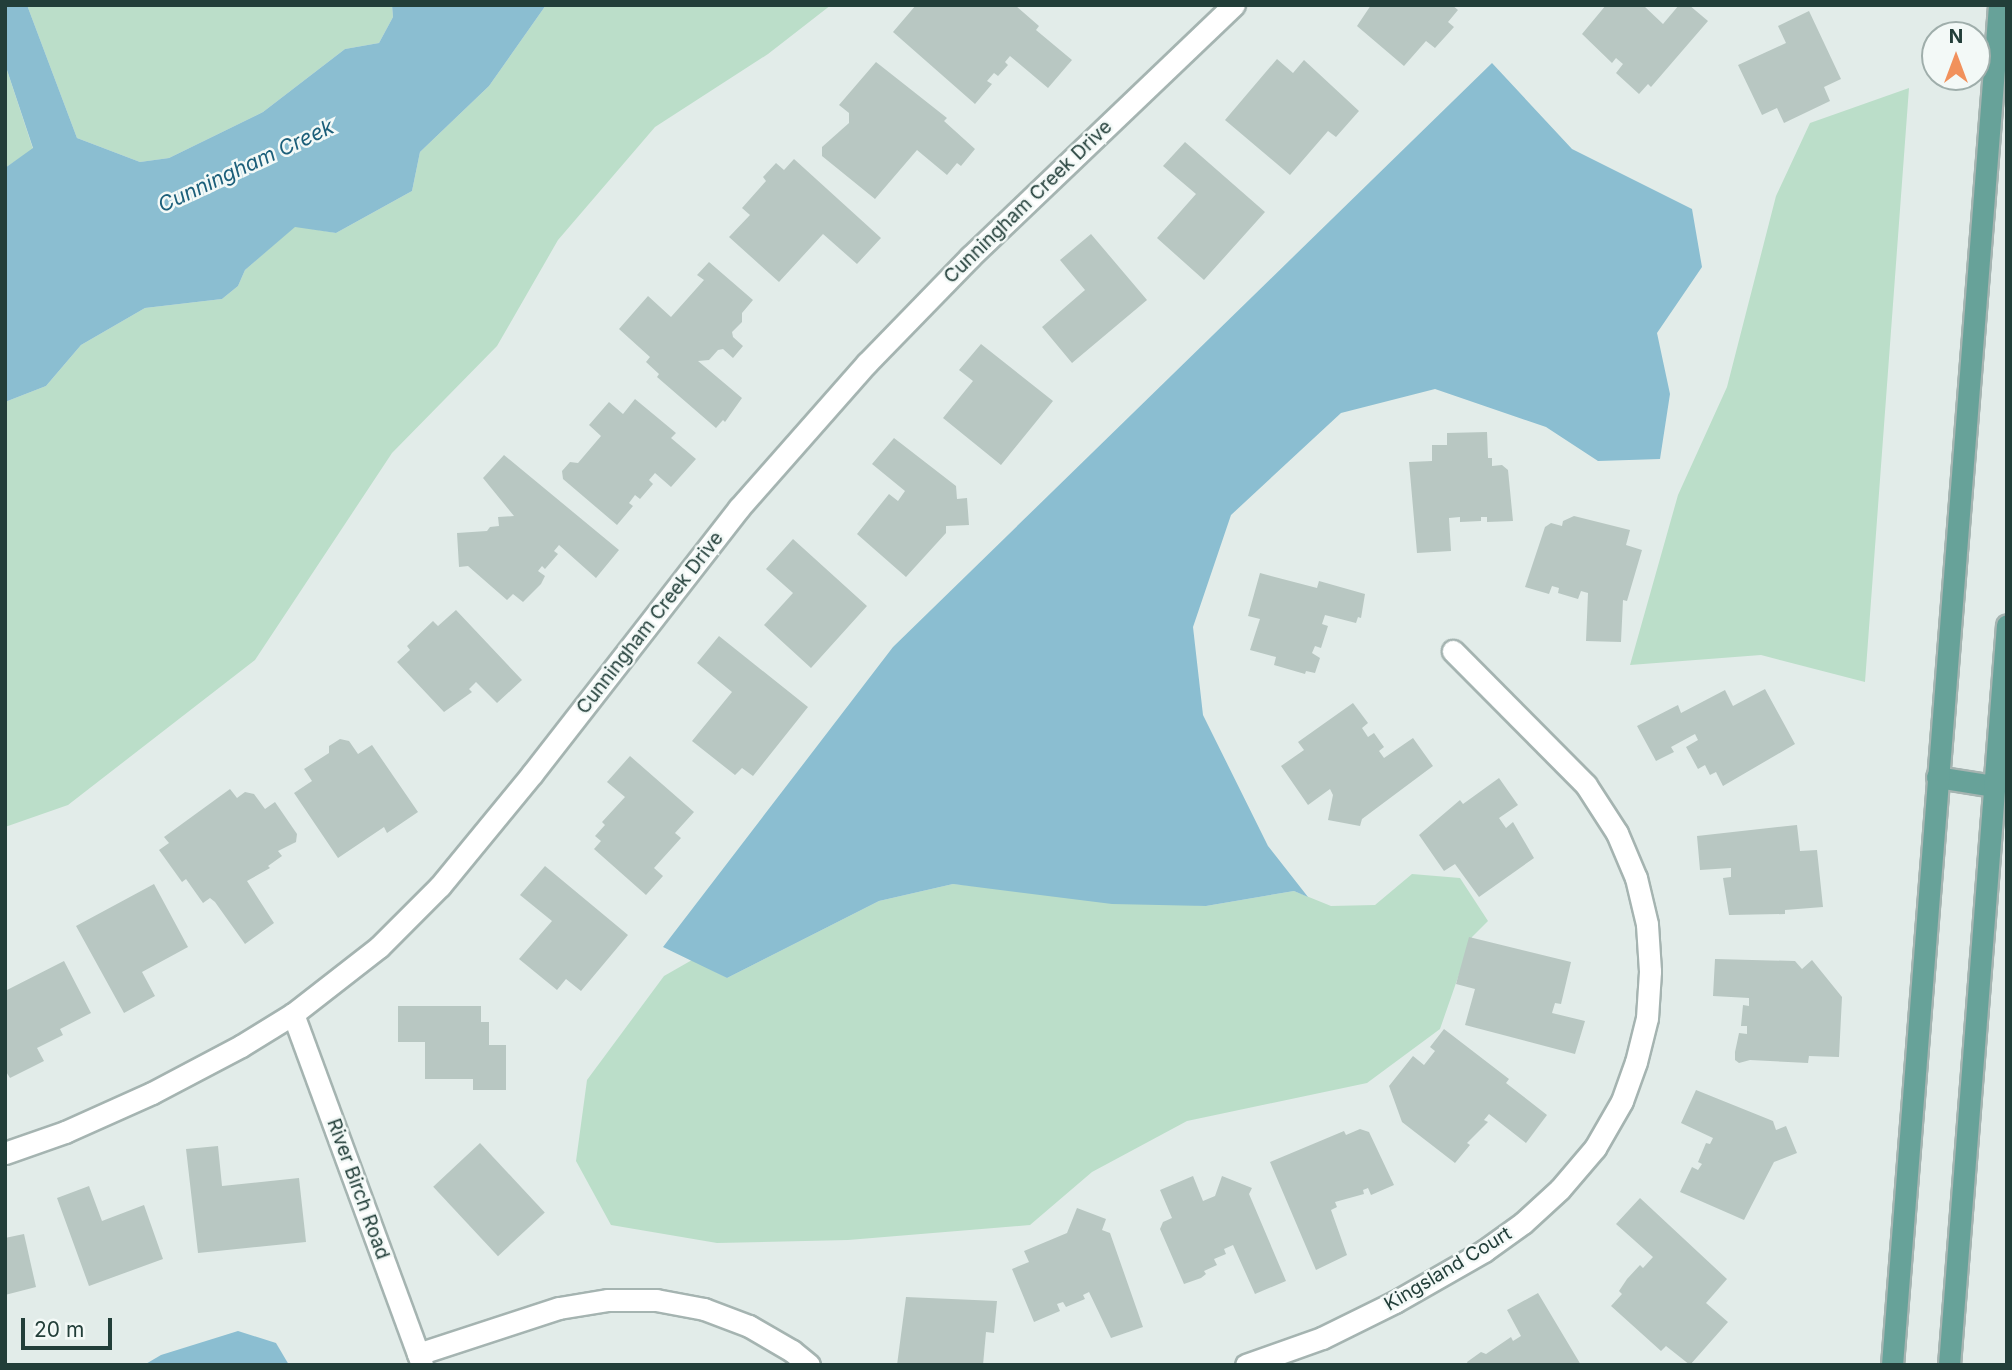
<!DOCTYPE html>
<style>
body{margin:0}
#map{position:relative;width:2012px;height:1370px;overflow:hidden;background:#e2ece9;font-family:Inter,sans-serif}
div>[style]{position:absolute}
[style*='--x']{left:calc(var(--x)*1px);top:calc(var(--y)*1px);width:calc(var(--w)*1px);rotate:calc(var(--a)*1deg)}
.green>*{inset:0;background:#bbdec9}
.water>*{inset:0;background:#8bbed1}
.building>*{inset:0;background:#b8c7c2;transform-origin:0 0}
.roads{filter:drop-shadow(2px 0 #a5b4b1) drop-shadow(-2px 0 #a5b4b1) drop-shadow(0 2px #a5b4b1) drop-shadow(0 -2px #a5b4b1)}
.street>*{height:21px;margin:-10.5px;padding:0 10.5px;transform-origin:10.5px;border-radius:10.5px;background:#fff}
.primary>*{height:21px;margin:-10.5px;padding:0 10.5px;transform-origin:10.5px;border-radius:10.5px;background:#67a299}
span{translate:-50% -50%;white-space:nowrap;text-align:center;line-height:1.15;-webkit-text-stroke:5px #f3f9f7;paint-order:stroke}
.street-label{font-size:19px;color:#223e39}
.water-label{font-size:21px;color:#1c5f7a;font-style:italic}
.frame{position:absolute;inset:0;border:7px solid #223e39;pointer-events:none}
.north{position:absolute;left:1921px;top:21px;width:70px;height:70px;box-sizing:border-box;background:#f3f9f7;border:2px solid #9faeab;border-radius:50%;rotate:0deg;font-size:19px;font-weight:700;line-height:28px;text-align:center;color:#223e39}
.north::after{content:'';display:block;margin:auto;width:24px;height:32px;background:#f1915c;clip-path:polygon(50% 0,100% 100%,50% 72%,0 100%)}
.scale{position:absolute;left:21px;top:1318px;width:91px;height:32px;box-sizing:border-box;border:4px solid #223e39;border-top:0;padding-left:9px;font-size:21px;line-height:24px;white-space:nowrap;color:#223e39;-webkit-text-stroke:5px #f3f9f7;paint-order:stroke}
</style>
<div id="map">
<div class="green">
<i style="clip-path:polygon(27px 5px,392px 5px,393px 17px,379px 43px,345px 49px,263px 112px,169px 158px,140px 162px,77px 138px)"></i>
<i style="clip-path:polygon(546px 5px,831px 5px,768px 54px,655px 127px,558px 240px,497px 346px,392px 453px,255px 660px,68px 805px,5px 827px,5px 402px,46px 386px,81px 345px,145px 308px,222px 299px,238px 286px,245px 270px,295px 226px,336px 233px,412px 191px,420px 152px,489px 86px)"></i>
<i style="clip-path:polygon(5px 64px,33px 149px,5px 168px)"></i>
<i style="clip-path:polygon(1909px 88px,1865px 682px,1761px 655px,1630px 665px,1678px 495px,1727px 387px,1776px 196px,1810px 123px)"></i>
<i style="clip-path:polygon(1412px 874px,1460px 878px,1488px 921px,1472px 937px,1440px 1029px,1367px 1083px,1187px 1121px,1092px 1172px,1030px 1225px,848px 1240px,717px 1243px,611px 1225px,576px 1161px,587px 1080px,664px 976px,692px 960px,727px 978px,879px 901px,953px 884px,1206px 906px,1294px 891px,1331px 906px,1375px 905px)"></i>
</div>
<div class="water">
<i style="clip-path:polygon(5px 5px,27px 5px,77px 138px,140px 162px,169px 158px,263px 112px,345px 49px,379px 43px,393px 17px,392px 5px,546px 5px,489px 86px,420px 152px,412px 191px,336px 233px,295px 227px,245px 270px,238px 286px,222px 299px,145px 308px,81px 345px,46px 386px,5px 402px,5px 168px,33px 148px,5px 64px)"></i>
<i style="clip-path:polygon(1492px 63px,1572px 149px,1692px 209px,1702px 267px,1657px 333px,1670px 394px,1660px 459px,1598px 461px,1546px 427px,1435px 389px,1341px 413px,1231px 515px,1193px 627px,1203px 715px,1268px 846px,1308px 897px,1294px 891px,1206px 906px,1112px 904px,953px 884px,879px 901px,727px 978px,663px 947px,893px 647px)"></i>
<i style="clip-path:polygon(238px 1331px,276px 1343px,289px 1365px,144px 1365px,161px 1355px)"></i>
</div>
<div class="building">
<i style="clip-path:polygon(916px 5px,1015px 5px,1039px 26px,1036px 30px,1072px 60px,1048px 88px,1010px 56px,1005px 62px,1008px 65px,998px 76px,994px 73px,987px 81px,992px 84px,975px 104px,893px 32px)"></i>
<i style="clip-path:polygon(1371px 5px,1452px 5px,1458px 10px,1448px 22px,1454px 27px,1435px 48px,1426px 41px,1404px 66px,1357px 26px)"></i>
<i style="clip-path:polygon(1606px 5px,1644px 6px,1663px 24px,1679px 5px,1689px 5px,1708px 21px,1651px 87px,1648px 84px,1639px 94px,1616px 73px,1623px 64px,1616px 58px,1612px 63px,1582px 34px)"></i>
<i style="clip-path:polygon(1809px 11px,1841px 79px,1824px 87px,1830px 101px,1784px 123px,1777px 108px,1762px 115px,1738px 65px,1786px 43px,1778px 26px)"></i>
<i style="clip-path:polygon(1277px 59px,1293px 73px,1304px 60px,1359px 111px,1336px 137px,1328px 131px,1290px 175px,1225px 120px)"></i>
<i style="clip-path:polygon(876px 62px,947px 118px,944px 121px,975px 149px,961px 166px,957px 163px,947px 175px,917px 150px,875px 199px,822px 156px,822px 147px,849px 123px,849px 113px,839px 105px)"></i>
<i style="clip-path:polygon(1185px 142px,1265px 212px,1204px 280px,1157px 238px,1196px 194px,1163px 166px)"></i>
<i style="clip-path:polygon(794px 159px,881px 238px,857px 264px,823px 234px,779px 282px,729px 237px,750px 215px,742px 208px,766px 181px,763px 177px,776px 163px,784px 170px)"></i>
<i style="clip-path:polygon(1091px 234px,1147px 300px,1072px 363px,1042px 327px,1085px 290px,1060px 260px)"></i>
<i style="clip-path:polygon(709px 262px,753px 300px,742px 313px,742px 322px,732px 332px,733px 337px,743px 346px,733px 358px,723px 349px,718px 350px,709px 360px,698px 361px,742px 398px,725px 422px,723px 420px,716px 428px,657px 377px,659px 374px,646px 362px,650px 357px,619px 329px,648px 296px,671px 317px,704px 280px,697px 275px)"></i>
<i style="clip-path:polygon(981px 344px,1053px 401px,1001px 465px,943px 418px,973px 381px,959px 370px)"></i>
<i style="clip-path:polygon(635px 399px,676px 433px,671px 438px,696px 459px,671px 487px,655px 473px,649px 480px,653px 484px,640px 499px,635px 495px,629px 503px,633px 506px,617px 525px,563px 479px,562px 471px,570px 462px,578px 463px,601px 436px,589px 425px,609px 402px,623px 414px)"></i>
<i style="clip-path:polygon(1487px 432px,1488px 458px,1492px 458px,1492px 466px,1502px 465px,1508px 470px,1513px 521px,1487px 522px,1487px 517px,1481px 517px,1481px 521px,1460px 522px,1460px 517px,1449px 518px,1451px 551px,1417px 553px,1409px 462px,1432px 461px,1432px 445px,1447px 445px,1447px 433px)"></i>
<i style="clip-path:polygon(894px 438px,956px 486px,957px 499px,967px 498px,969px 525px,946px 526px,946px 533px,906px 577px,857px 534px,889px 494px,898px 501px,905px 491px,872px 464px)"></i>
<i style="clip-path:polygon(504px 455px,619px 550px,596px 578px,559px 545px,554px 551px,558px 554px,545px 569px,542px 566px,538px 571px,545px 576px,541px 584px,523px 602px,513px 594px,507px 600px,468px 566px,459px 567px,457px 533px,487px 531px,490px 527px,499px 526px,498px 517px,514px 516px,483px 478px)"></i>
<i style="clip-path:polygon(1574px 516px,1630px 530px,1626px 545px,1642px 550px,1627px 601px,1623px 600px,1621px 642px,1586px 641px,1588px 593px,1581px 591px,1578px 599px,1558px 593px,1559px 588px,1552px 586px,1549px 594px,1525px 587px,1545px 527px,1551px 523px,1562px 526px,1563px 521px)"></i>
<i style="clip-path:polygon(793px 539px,867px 606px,811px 668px,764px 625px,793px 593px,766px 569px)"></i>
<i style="clip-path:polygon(1260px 573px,1317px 588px,1319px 581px,1365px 594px,1361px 618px,1358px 617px,1356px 623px,1325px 615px,1322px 624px,1328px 626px,1321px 648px,1315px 646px,1312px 653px,1320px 658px,1315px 673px,1306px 671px,1305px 674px,1274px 665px,1276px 657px,1250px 650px,1260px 619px,1248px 616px)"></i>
<i style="clip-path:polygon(456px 610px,522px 680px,497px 703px,476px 682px,469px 689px,472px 692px,444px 712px,397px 662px,410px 650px,407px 646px,433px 621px,438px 626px)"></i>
<i style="clip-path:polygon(719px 636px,808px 707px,753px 776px,742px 768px,735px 775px,692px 741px,732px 692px,697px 663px)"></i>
<i style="clip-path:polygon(1765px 689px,1795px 744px,1723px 786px,1716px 772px,1710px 775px,1705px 765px,1698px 769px,1686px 747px,1698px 740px,1695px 734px,1671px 747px,1674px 752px,1656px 761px,1637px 726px,1678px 705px,1681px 713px,1725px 690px,1733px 706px)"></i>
<i style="clip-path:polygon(1353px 703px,1368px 723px,1362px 728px,1368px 737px,1374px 733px,1384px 747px,1379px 751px,1384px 758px,1413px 738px,1433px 766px,1362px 819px,1360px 826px,1328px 820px,1333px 795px,1330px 789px,1308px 805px,1281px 766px,1304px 750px,1298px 742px)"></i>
<i style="clip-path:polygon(340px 739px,349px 741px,358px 754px,372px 745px,418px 812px,387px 833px,384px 827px,338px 858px,294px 793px,312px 781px,304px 769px,329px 753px,329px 746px)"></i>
<i style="clip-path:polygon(630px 756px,694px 812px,675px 833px,681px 838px,654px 868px,663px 876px,646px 895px,594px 849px,601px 841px,595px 836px,605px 825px,602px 822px,625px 797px,607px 782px)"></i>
<i style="clip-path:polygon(1499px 778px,1518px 805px,1499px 818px,1506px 828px,1513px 822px,1534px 858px,1479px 897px,1455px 864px,1444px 871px,1419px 835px,1460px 800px,1463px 804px)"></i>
<i style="clip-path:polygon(230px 789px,237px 798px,245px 792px,254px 794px,265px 809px,275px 802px,297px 834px,296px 842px,278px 851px,282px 856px,268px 866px,270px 868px,247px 881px,274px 923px,245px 944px,215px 902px,210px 898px,203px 903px,186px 879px,182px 882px,159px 850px,169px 843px,164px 837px)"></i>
<i style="clip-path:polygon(1797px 825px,1800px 851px,1817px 850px,1823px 907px,1785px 910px,1785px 914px,1729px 915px,1723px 878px,1731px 877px,1731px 868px,1700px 870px,1697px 836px)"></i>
<i style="clip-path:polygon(545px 866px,628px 935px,581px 991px,566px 979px,557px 990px,519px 959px,552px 921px,520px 895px)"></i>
<i style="clip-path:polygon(154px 884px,188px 947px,142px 972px,155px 996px,124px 1013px,76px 926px)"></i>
<i style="clip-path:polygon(1469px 937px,1571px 962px,1561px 1004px,1555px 1003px,1552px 1013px,1585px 1021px,1575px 1054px,1465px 1025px,1475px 989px,1456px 984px)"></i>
<i style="clip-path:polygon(1715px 959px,1795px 961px,1802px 969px,1812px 960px,1842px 997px,1839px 1057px,1809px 1056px,1808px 1063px,1750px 1060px,1739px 1063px,1735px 1060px,1735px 1052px,1739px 1033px,1747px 1034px,1747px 1026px,1741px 1026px,1743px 1005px,1749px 1006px,1749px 998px,1713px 996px)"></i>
<i style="clip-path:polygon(64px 961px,91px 1013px,60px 1029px,63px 1035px,37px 1048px,44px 1061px,10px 1078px,5px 1070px,5px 991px)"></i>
<i style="clip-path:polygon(398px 1006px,481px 1006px,481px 1022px,489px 1022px,489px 1045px,506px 1045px,506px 1090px,473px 1090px,473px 1079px,425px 1079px,425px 1042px,398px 1042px)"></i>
<i style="clip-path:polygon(1444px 1029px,1509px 1079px,1506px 1083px,1547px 1115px,1526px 1143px,1489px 1114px,1484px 1120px,1488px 1122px,1467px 1143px,1470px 1145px,1455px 1163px,1402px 1122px,1389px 1086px,1413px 1056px,1424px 1065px,1435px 1051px,1430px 1047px)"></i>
<i style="clip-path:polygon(1696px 1090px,1773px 1121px,1776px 1130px,1786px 1126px,1797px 1153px,1774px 1162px,1744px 1220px,1680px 1192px,1692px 1167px,1698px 1170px,1702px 1164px,1698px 1162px,1706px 1143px,1710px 1144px,1713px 1138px,1681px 1123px)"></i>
<i style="clip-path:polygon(1360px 1129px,1369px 1132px,1394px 1185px,1371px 1195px,1368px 1188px,1363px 1190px,1364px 1194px,1335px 1202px,1337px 1207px,1331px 1210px,1347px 1255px,1316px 1270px,1270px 1162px,1344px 1131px,1346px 1135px)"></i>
<i style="left:480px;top:1143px;width:95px;height:64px;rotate:47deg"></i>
<i style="clip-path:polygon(218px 1146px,222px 1186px,299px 1178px,306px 1242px,198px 1253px,186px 1149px)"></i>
<i style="clip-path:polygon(1193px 1176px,1203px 1201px,1215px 1196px,1222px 1176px,1252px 1188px,1249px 1194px,1286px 1281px,1255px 1294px,1233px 1245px,1224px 1249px,1226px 1254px,1214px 1259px,1217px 1265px,1204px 1271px,1206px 1274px,1201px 1278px,1184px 1284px,1160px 1229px,1163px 1222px,1172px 1218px,1160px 1190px)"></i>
<i style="clip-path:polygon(89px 1186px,102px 1221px,144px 1205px,163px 1259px,89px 1286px,57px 1198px)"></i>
<i style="clip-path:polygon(1640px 1198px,1727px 1279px,1706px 1303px,1728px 1322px,1690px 1365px,1666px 1346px,1661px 1351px,1611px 1306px,1622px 1294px,1619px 1291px,1627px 1279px,1640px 1265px,1643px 1268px,1653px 1257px,1616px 1224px)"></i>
<i style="clip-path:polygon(1077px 1208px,1106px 1219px,1102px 1230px,1110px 1233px,1143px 1327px,1111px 1338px,1089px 1292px,1083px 1295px,1085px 1299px,1066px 1307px,1063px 1302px,1057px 1304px,1060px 1311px,1034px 1322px,1012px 1269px,1029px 1262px,1024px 1251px,1067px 1233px)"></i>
<i style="clip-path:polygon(24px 1234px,36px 1287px,5px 1295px,5px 1238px)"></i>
<i style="clip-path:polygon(1538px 1293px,1581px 1365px,1468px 1365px,1467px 1362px,1481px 1352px,1486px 1354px,1511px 1337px,1513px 1341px,1521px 1336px,1507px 1310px)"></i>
<i style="clip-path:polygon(906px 1297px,997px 1301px,994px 1333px,986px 1332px,983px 1365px,897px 1365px)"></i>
</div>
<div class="roads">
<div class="street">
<i style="--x:293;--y:1014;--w:374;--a:69.8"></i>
<i style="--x:5;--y:1153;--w:64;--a:-19.3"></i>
<i style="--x:65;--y:1132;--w:95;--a:-24.1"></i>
<i style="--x:152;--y:1093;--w:101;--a:-27.8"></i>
<i style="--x:241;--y:1046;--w:61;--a:-31.6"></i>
<i style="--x:293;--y:1014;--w:109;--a:-37.9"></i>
<i style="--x:379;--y:947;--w:86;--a:-45"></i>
<i style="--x:440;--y:886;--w:145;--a:-50.6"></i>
<i style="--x:532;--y:774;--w:337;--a:-52.1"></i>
<i style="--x:739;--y:508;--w:193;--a:-48.6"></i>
<i style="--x:867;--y:363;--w:148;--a:-45.8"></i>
<i style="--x:970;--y:257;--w:365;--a:-43.7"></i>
<i style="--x:418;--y:1354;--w:148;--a:-18.1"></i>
<i style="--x:559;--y:1308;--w:50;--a:-9.3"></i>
<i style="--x:608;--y:1300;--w:48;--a:0"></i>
<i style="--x:656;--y:1300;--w:49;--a:10.6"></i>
<i style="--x:704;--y:1309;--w:48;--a:20.7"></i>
<i style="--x:749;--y:1326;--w:50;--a:30.2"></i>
<i style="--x:792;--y:1351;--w:22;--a:39"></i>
<i style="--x:1246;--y:1365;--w:81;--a:-19.6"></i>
<i style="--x:1322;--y:1338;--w:81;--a:-26.3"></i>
<i style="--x:1395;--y:1302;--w:103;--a:-29.8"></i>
<i style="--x:1484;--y:1251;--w:48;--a:-35.7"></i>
<i style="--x:1523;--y:1223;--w:50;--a:-42.6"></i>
<i style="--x:1560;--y:1189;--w:54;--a:-49.5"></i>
<i style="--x:1595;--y:1148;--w:54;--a:-60.1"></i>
<i style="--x:1622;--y:1101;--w:41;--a:-70.3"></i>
<i style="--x:1636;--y:1062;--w:45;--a:-76"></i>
<i style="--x:1647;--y:1018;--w:47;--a:-86.3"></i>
<i style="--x:1650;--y:971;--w:47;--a:-93.7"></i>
<i style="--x:1647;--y:924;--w:47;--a:-103.4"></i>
<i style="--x:1636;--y:878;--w:49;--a:-112.9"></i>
<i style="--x:1617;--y:833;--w:57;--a:-122.9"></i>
<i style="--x:1586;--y:785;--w:189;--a:-134.8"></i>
</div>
<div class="primary">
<i style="--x:1937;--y:777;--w:58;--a:9"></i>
<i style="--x:1892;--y:1365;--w:1364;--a:-85.5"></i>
<i style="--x:1949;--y:1365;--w:742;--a:-85.52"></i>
</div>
</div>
<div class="street-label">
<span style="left:1028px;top:202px;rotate:-44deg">Cunningham Creek Drive</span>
<span style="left:650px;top:623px;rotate:-52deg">Cunningham Creek Drive</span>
<span style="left:358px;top:1189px;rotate:70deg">River Birch Road</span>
<span style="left:1448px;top:1269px;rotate:-31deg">Kingsland Court</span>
</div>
<div class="water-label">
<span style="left:246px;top:166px;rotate:-25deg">Cunningham Creek</span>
</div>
<div class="frame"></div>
<div class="north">N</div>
<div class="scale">20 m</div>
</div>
